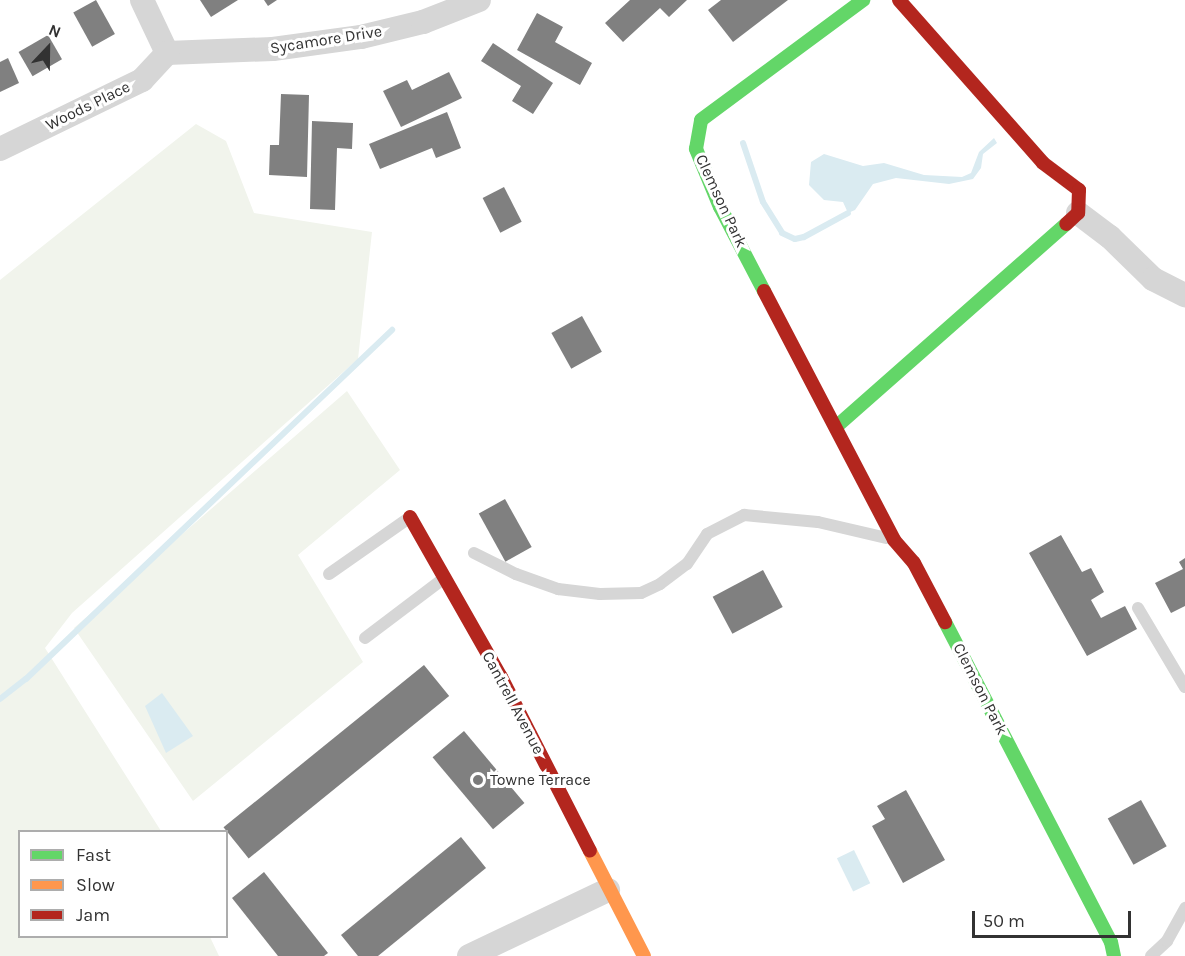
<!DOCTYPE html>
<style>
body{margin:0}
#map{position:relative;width:1185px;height:956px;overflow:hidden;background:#fff;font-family:Karla,sans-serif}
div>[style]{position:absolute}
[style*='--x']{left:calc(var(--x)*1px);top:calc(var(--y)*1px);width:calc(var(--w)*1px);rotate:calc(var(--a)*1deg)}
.green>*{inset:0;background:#f1f4ec}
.water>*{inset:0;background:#daebf1;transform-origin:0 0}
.stream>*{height:6px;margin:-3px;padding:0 3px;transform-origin:3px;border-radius:3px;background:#daebf1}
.building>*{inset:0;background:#808080;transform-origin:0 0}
.lane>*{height:12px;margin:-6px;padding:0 6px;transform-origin:6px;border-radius:6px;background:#d6d6d6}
.street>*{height:24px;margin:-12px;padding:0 12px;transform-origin:12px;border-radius:12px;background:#d6d6d6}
.fast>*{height:14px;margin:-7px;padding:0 7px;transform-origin:7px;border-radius:7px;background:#63d668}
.slow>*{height:14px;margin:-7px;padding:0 7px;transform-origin:7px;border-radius:7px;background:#ff974d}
.jam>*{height:14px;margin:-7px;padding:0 7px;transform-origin:7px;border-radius:7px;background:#b3261e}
.dots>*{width:16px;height:16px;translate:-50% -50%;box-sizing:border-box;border:3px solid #fff;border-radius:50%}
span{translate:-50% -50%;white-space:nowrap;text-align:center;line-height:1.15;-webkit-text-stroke:6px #fff;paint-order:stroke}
.street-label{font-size:16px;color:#323232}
.poi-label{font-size:16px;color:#323232}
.left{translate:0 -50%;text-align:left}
.legend{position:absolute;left:18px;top:830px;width:210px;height:108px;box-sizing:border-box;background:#fff;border:2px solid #adadad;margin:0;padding:8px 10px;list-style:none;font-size:18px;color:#323232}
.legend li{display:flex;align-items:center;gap:12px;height:30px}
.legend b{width:30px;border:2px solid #adadad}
.north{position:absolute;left:18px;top:18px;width:60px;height:60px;-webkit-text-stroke:4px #fff;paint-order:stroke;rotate:22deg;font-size:16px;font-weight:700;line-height:24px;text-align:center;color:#323232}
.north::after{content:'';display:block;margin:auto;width:21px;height:27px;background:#323232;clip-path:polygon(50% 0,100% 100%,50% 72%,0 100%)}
.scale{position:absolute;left:972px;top:911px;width:159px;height:27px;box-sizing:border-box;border:3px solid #323232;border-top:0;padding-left:8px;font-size:18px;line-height:21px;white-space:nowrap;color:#323232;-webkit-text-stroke:4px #fff;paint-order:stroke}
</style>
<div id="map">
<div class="green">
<i style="clip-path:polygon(196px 124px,226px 141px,254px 213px,372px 232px,358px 359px,72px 613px,45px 648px,161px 831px,20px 832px,20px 936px,210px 937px,219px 956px,0 956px,0 280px)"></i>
<i style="clip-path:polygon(347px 391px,400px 470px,298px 555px,363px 662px,193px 801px,74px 628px)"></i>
</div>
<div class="water">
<i style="clip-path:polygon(994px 138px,997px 143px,983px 154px,981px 168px,973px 179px,949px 184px,896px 178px,873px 184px,855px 210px,848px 213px,843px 202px,824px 200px,809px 185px,811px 162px,824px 154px,863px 166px,884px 163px,924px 175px,962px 177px,971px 173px,979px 152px)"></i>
<i style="clip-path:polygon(162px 693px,193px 736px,166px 753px,145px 706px)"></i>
<i style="left:854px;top:850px;width:37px;height:19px;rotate:64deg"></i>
</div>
<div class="stream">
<i style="--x:743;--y:143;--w:62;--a:71.3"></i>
<i style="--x:763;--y:202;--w:36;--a:58"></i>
<i style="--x:782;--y:233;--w:14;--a:25"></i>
<i style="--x:795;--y:239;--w:9;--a:-13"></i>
<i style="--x:804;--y:237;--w:50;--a:-28.6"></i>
<i style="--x:0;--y:699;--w:33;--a:-38"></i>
<i style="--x:26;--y:679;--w:506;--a:-43.64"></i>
</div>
<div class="building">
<i style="left:96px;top:0;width:39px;height:26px;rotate:61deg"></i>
<i style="clip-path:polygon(200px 0,238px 0,211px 17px)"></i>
<i style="clip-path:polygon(264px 0,277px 0,268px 6px)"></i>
<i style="clip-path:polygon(630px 0,687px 0,669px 17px,660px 8px,623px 42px,605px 23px)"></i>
<i style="clip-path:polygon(721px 0,788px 0,733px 42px,708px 10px)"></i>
<i style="clip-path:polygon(537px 13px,563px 27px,555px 42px,592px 63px,580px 85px,517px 50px)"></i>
<i style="left:48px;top:35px;width:28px;height:34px;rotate:60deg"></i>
<i style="clip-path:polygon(493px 43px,553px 83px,533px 114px,512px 101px,521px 86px,481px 61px)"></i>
<i style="clip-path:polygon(8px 58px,19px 83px,0 92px,0 62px)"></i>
<i style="clip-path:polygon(449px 72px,462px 98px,401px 127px,383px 91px,407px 80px,412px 90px)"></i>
<i style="clip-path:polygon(281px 94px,309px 95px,307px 177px,269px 175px,270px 145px,279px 145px)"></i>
<i style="clip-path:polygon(447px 112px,461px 148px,436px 158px,432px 148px,380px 169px,369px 144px)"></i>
<i style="clip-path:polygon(312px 121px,353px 123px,352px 149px,337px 148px,335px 210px,310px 209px)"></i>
<i style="left:504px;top:187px;width:39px;height:24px;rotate:63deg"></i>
<i style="left:582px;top:316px;width:41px;height:35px;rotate:61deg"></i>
<i style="left:505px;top:499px;width:55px;height:30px;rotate:61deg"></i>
<i style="clip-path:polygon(1061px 535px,1082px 572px,1091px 568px,1104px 592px,1091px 600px,1101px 618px,1125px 606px,1137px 629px,1087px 656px,1029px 553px)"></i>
<i style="clip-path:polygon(1185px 558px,1185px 606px,1171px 613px,1155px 583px,1183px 569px,1179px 562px)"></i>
<i style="left:763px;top:570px;width:42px;height:57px;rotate:62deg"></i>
<i style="left:424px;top:665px;width:40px;height:258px;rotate:51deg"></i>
<i style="left:464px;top:731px;width:94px;height:41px;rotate:50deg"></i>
<i style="clip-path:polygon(906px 790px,945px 860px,903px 883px,872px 826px,885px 819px,877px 806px)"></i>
<i style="left:1141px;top:800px;width:53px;height:38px;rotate:61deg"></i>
<i style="clip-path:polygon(461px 837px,486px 868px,378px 956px,358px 956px,341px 935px)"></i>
<i style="clip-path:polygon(264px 872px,328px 953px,324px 956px,278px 956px,232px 898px)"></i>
</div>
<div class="lane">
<i style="--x:474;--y:553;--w:47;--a:26.6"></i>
<i style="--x:516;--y:574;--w:45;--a:19.7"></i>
<i style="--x:558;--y:589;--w:42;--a:6.8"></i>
<i style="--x:600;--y:594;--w:41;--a:-1.4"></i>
<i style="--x:641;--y:593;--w:21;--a:-25"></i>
<i style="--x:660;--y:584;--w:34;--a:-37"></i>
<i style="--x:687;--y:564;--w:36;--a:-56"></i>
<i style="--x:707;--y:534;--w:42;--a:-27.2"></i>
<i style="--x:744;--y:515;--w:74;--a:5.4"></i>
<i style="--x:818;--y:522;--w:71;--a:13.1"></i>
<i style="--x:329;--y:574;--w:98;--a:-35"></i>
<i style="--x:1138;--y:608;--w:92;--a:59.3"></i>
<i style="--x:365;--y:638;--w:98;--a:-37.1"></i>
<i style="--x:1151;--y:956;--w:22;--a:-43"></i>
<i style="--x:1167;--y:941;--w:38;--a:-61"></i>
</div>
<div class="street">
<i style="--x:142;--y:0;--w:59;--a:64.7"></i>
<i style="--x:167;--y:53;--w:106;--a:-2.2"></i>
<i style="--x:273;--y:49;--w:89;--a:-7.8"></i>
<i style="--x:361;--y:37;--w:64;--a:-13.6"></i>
<i style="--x:423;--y:22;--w:60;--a:-21.4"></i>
<i style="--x:0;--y:149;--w:158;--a:-25.9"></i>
<i style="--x:142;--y:80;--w:37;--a:-47"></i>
<i style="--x:1078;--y:213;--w:40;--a:37"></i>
<i style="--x:1110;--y:237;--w:60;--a:44.3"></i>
<i style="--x:1153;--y:279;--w:36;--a:27"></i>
<i style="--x:469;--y:956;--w:154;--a:-25.4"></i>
</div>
<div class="fast">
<i style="--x:764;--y:291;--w:95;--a:-117.6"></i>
<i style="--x:720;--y:207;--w:63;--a:-112.5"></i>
<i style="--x:696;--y:149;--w:29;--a:-80"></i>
<i style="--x:701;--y:120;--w:202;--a:-36.5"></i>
<i style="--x:837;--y:426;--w:305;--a:-41.4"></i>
<i style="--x:945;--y:622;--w:360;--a:62.6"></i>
<i style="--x:1111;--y:942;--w:14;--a:78"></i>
</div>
<div class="slow">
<i style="--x:590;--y:851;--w:118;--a:62.8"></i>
</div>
<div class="jam">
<i style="--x:899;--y:0;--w:217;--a:48.5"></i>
<i style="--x:1043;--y:163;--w:45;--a:36.9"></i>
<i style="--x:1079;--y:190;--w:23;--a:92"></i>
<i style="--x:1078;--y:213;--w:16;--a:137"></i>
<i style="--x:764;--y:291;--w:281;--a:62.4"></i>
<i style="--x:894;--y:540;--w:30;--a:49"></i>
<i style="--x:914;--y:563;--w:67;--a:62.3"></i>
<i style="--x:410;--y:517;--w:184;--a:60.4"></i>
<i style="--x:501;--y:677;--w:195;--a:62.9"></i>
</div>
<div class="dots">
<i style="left:478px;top:780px;background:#7a7a7a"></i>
</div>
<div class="street-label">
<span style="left:326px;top:40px;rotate:-9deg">Sycamore Drive</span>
<span style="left:88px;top:106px;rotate:-26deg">Woods Place</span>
<span style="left:721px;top:201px;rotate:65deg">Clemson Park</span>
<span style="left:980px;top:689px;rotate:63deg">Clemson Park</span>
<span style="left:513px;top:703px;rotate:62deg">Cantrell Avenue</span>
</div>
<div class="poi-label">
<span class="left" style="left:490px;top:780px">Towne Terrace</span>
</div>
<ul class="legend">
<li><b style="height:8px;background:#63d668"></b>Fast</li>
<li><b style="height:8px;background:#ff974d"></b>Slow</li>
<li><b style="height:8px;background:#b3261e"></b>Jam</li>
</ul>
<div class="north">N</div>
<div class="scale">50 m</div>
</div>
